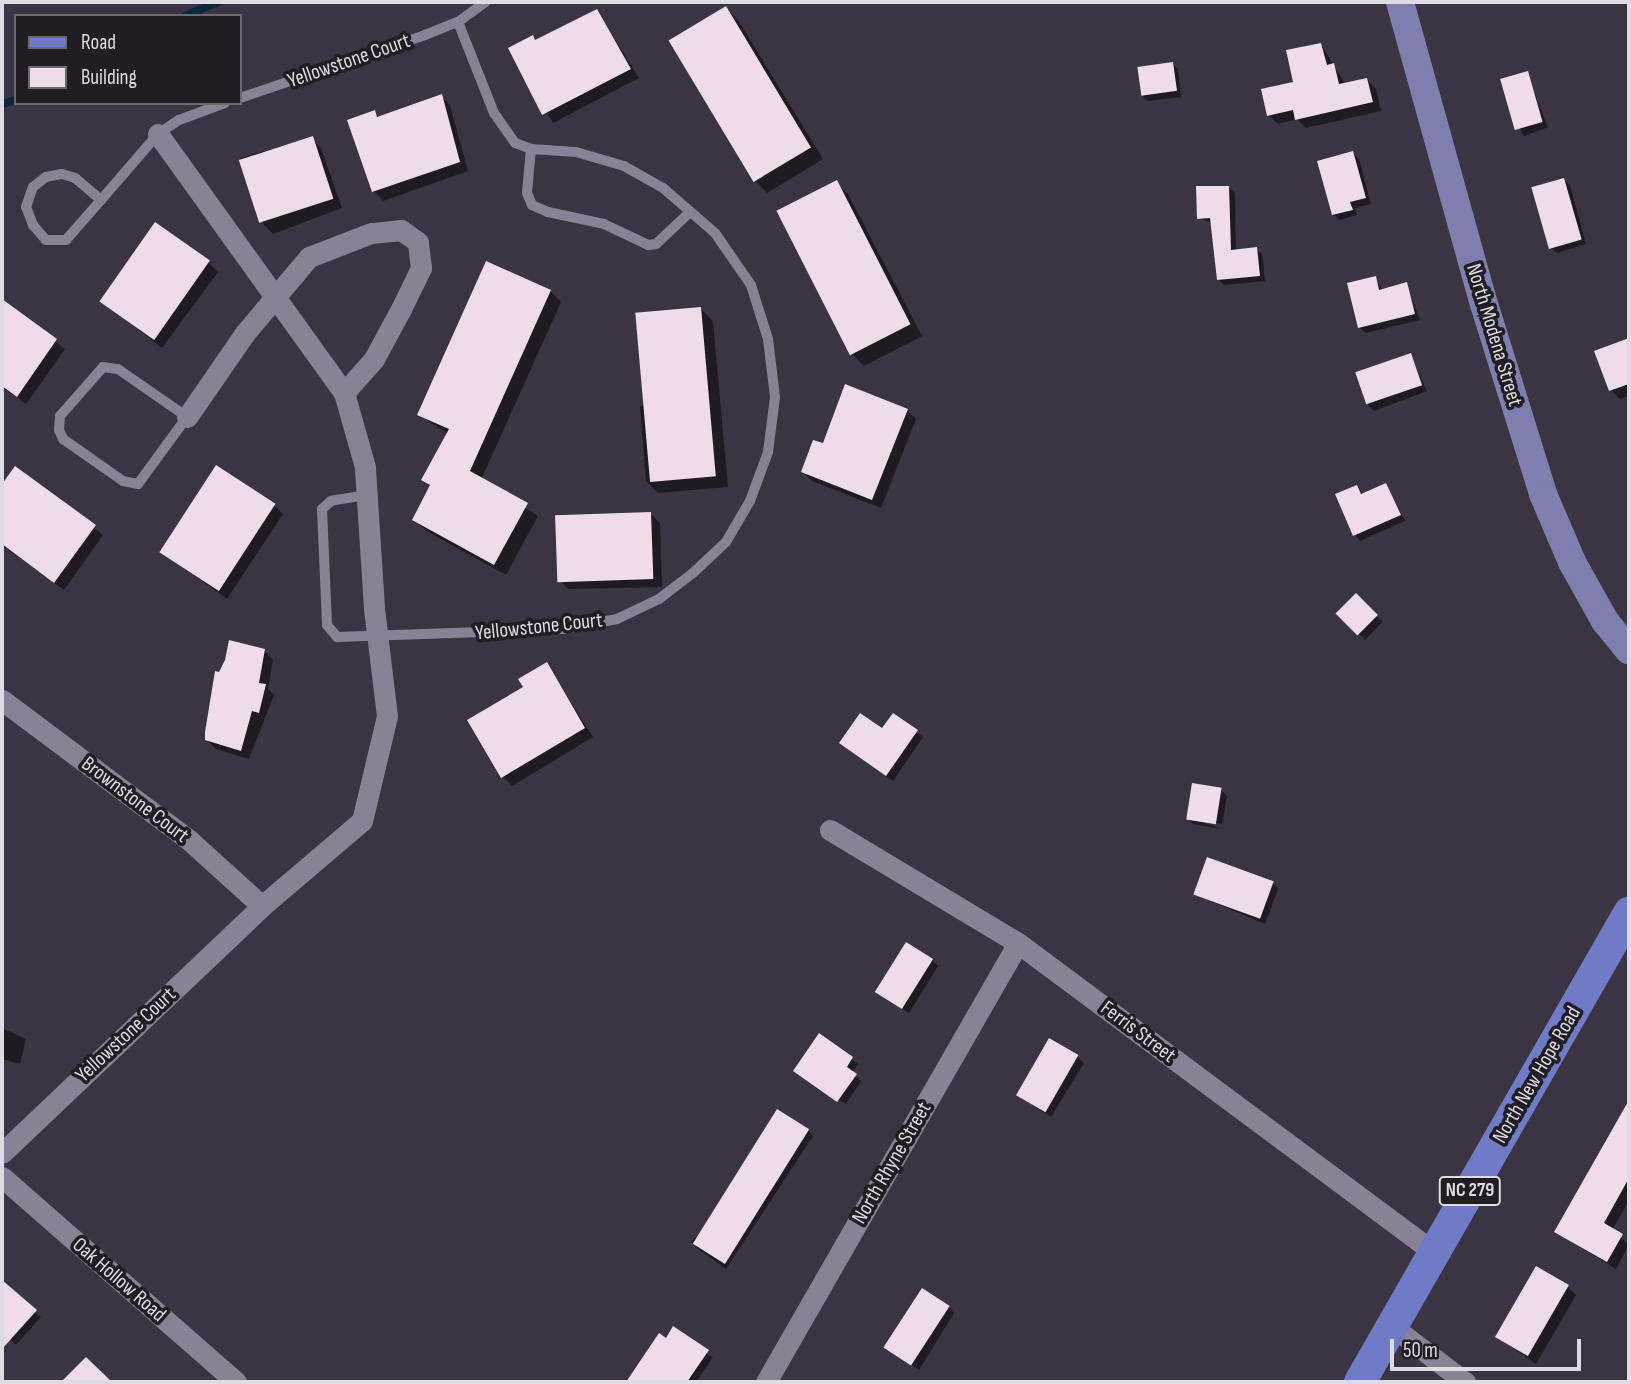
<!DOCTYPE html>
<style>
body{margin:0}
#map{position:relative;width:1631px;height:1384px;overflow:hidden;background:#3a3443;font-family:"Sofia Sans Condensed",sans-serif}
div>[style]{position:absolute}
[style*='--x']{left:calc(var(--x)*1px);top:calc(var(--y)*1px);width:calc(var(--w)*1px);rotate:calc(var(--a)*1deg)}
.shadow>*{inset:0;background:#0007;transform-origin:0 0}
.stream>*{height:8px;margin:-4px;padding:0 4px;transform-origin:4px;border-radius:4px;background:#09293d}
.building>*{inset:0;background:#efdcea;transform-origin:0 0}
.lane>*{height:10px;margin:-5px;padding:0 5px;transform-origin:5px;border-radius:5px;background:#898294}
.street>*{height:21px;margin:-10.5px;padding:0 10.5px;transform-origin:10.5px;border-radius:10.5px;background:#898294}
.secondary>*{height:28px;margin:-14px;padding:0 14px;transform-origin:14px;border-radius:14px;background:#7d7fae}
.primary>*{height:32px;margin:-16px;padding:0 16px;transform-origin:16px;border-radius:16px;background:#707bc8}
span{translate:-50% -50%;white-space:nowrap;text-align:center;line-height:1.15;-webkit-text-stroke:7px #201d24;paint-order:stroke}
.shield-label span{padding:2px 5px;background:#201d24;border:2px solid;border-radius:5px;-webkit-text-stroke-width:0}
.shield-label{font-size:19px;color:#dfdbe5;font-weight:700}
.street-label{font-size:21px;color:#dfdbe5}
.frame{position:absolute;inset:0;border:4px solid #dfdbe5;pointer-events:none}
.legend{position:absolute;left:14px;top:14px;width:228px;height:91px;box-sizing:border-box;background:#201d24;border:2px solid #6c6971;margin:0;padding:9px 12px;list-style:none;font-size:21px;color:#dfdbe5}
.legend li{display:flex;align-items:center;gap:14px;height:35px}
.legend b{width:35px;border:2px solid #6c6971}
.scale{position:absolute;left:1390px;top:1339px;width:191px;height:32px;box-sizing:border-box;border:4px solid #dfdbe5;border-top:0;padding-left:9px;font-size:21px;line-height:24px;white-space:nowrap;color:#dfdbe5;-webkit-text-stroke:5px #201d24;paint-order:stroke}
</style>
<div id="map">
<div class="shadow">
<i style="clip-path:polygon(726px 8px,738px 20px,823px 159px,767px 193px,755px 180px)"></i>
<i style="clip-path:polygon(597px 11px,639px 78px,553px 123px,510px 49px,532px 37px,537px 42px)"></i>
<i style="clip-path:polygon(1321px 44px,1345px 84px,1367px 80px,1376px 89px,1381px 111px,1306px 128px,1297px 119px,1278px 124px,1268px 115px)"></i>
<i style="clip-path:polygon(1172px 64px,1178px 69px,1181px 97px,1147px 101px,1142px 95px)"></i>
<i style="left:1527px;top:73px;width:58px;height:26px;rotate:69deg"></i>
<i style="clip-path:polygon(441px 96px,450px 105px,468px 171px,383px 201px,374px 191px,349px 121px,374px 112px,380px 118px)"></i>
<i style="clip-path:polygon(312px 138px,321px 148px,342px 208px,273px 234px,264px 225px,240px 158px)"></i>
<i style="clip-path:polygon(1353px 153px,1359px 159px,1371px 204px,1355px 208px,1357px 215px,1339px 220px,1333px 214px)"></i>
<i style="clip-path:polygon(1564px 180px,1570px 185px,1586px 244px,1556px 253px,1550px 247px)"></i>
<i style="clip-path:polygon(836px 182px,848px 194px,922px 336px,864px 366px,852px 354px)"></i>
<i style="clip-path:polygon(1229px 187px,1235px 193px,1236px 251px,1256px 249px,1262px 254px,1265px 281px,1224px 285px,1218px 279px,1212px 223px,1198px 218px)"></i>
<i style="clip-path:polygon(209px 263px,218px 272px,162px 348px,101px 300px)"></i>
<i style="clip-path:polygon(1375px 277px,1383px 291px,1406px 284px,1420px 320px,1366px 333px,1360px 328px)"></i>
<i style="clip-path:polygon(550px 291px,561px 302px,481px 480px,538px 516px,506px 575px,425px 530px,414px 519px,431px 487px,424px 480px,448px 434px,419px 415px)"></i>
<i style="clip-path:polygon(2px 301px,65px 349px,26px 404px,2px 387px)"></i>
<i style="clip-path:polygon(700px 308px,713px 321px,728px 487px,658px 493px,646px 481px,640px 406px,645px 405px)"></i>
<i style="clip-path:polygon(1629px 340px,1629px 396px,1620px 399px,1611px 390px,1597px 352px)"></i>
<i style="clip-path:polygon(1410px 355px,1427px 391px,1374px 411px,1368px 405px)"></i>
<i style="clip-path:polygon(907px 410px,916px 419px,881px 508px,812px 481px,803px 472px,824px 446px)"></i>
<i style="clip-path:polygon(16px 468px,103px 535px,64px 590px,2px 545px,2px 487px)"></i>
<i style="clip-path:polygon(1386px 485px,1405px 521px,1360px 541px,1355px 535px,1357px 487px,1364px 495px)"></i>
<i style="clip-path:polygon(274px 505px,283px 514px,227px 599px,162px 552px)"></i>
<i style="clip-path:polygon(651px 514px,660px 523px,662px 587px,568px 589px,559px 579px)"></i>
<i style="left:1356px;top:596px;width:37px;height:25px;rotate:44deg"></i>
<i style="clip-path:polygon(264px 651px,273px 660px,268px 689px,274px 695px,249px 759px,216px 749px,207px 740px)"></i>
<i style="clip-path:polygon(546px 664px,593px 737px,512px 786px,503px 777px,525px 688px)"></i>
<i style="clip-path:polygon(894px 715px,923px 737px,893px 781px,841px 743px,883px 731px)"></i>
<i style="clip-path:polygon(1221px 790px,1227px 796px,1222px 824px,1192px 818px,1221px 829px,1193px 824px,1187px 818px)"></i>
<i style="clip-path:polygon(1273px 883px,1278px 889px,1265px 924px,1196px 895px)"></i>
<i style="clip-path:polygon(932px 960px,938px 966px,909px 1013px,878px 992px)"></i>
<i style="clip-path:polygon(2px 1028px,26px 1039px,20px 1064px,2px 1059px)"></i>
<i style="clip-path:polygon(819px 1036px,858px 1064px,852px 1073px,861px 1081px,846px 1104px,795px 1071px)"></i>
<i style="clip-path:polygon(1078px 1057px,1084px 1063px,1051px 1117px,1017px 1095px)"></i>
<i style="clip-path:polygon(1629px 1101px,1629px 1201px,1612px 1230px,1629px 1245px,1616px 1269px,1556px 1232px)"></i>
<i style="clip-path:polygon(808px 1130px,813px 1136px,726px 1269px,697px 1248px,691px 1242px)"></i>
<i style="clip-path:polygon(1567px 1286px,1576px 1295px,1536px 1364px,1497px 1337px)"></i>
<i style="clip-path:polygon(3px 1293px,41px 1317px,16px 1345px,2px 1332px)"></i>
<i style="clip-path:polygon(949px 1307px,954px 1313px,919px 1370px,888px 1348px)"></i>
<i style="clip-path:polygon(659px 1335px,713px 1357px,696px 1382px,628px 1382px)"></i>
</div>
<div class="stream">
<i style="--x:185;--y:16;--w:36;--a:-23"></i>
<i style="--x:2;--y:104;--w:15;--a:-16"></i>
</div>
<div class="building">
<i style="left:726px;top:6px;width:165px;height:67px;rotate:59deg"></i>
<i style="clip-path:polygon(597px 9px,631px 69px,542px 115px,508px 48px,533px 35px,535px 40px)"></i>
<i style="clip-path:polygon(1321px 43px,1327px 65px,1334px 63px,1339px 84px,1367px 78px,1373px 102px,1295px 120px,1293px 110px,1267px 116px,1261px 89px,1293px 82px,1286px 50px)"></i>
<i style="left:1173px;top:62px;width:29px;height:36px;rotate:82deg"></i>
<i style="left:1528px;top:71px;width:53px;height:29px;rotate:74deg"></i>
<i style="clip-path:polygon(442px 94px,460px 162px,372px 192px,347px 120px,375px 110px,377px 117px)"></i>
<i style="left:313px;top:136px;width:66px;height:78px;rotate:72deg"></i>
<i style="clip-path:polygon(1353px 151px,1366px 198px,1350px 202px,1353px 210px,1332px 215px,1317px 161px)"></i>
<i style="left:1564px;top:178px;width:64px;height:34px;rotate:74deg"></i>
<i style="left:837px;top:180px;width:162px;height:68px;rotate:63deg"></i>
<i style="clip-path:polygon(1196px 186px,1229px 186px,1231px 250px,1257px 247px,1260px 276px,1217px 280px,1210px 218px,1197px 219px)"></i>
<i style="left:155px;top:222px;width:67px;height:97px;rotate:35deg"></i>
<i style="clip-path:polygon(486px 261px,551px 290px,470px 471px,528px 503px,494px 565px,412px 520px,430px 485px,421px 480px,449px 429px,417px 415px)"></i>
<i style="clip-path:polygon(1376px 276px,1379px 290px,1407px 282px,1415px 314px,1358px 328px,1347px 283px)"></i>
<i style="clip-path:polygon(2px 299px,57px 339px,17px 397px,2px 386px)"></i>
<i style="left:701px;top:307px;width:170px;height:66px;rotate:85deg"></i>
<i style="clip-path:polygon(1629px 338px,1629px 384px,1609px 391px,1594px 351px)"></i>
<i style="left:1411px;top:353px;width:34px;height:59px;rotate:71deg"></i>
<i style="clip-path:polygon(845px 384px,908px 409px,872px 500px,801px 472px,813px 440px,823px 443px)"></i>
<i style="left:216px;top:465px;width:71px;height:104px;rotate:33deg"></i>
<i style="clip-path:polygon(15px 466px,96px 525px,54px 583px,2px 544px,2px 484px)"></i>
<i style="clip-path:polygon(1386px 483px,1401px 515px,1353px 536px,1335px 494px,1357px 485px,1361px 494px)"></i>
<i style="left:651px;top:512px;width:67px;height:96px;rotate:88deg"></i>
<i style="left:1356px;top:593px;width:31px;height:29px;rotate:45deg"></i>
<i style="clip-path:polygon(229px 640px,265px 649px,259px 683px,266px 684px,259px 713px,252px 711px,241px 751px,205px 740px,205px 732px,215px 671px,219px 672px,225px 660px)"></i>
<i style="clip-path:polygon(547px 662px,585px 728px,501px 778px,467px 720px,523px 687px,518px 679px)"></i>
<i style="clip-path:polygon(860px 713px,882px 728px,893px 713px,918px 730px,886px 776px,839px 743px)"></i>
<i style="left:1192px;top:783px;width:30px;height:37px;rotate:9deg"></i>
<i style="left:1207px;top:857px;width:71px;height:40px;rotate:20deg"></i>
<i style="left:906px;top:942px;width:32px;height:59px;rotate:32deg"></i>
<i style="clip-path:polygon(819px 1033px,853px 1057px,847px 1067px,857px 1074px,837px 1102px,793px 1071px)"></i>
<i style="left:1049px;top:1038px;width:34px;height:66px;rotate:30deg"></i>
<i style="clip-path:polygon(1629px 1100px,1629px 1178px,1604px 1223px,1623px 1234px,1607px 1262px,1554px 1232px)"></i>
<i style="left:777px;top:1109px;width:38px;height:159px;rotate:32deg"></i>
<i style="left:1536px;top:1266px;width:38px;height:82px;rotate:30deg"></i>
<i style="clip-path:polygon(2px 1280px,37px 1310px,2px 1349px)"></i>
<i style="left:922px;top:1288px;width:33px;height:71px;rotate:33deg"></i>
<i style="clip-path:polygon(673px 1326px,709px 1350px,687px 1382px,626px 1382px,659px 1333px,666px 1338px)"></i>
<i style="clip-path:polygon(86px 1357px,112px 1382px,61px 1382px)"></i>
</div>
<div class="lane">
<i style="--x:240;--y:98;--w:195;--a:-18.8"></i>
<i style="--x:425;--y:35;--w:35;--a:-22"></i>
<i style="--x:458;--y:22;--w:34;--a:-36"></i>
<i style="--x:531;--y:149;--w:44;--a:95.2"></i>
<i style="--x:527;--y:193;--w:13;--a:67"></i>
<i style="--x:532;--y:205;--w:17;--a:24"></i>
<i style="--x:548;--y:212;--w:57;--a:12.1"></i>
<i style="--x:604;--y:224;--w:49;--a:25.5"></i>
<i style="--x:648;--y:245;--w:8;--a:-7"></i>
<i style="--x:656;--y:244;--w:47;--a:-43.3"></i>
<i style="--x:62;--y:174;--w:14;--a:17"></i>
<i style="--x:75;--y:178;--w:34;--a:40"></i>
<i style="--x:101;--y:200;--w:53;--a:131.2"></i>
<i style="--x:66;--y:240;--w:20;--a:180"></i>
<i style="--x:46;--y:240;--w:20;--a:-131"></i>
<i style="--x:33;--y:225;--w:19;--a:-111"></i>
<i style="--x:26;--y:207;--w:21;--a:-71"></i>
<i style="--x:33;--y:187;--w:16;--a:-38"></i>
<i style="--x:46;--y:177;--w:16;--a:-11"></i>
<i style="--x:101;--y:200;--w:87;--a:-49.2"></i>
<i style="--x:158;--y:134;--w:25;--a:-34"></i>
<i style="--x:179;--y:120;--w:49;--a:-20.3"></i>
<i style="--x:103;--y:367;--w:15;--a:8"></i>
<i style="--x:118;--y:369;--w:84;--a:34.8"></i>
<i style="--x:187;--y:417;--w:83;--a:126.2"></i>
<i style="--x:138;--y:484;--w:15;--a:-169"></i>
<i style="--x:123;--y:481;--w:73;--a:-145"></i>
<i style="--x:63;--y:439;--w:10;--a:-114"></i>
<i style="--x:59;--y:430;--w:14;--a:-86"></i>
<i style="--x:60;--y:416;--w:65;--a:-48.7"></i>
<i style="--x:367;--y:495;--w:36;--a:171"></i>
<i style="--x:331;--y:501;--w:12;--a:138"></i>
<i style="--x:322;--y:509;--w:116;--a:87.5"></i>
<i style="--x:327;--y:625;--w:16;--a:50"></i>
<i style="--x:337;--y:637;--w:226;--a:-2"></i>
<i style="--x:563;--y:629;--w:55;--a:-10.5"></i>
<i style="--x:617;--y:619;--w:47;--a:-25.5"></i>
<i style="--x:659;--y:599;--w:43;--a:-37.4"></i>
<i style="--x:693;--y:573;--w:45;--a:-43.2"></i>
<i style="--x:726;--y:542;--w:48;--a:-59.7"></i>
<i style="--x:750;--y:501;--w:52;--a:-69.8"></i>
<i style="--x:768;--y:452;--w:55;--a:-82.7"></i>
<i style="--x:775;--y:397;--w:58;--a:-96.9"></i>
<i style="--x:768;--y:339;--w:57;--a:-107.5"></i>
<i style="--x:751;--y:285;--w:63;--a:-124.7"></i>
<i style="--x:715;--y:233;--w:69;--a:-139.1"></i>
<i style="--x:663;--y:188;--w:45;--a:-150.6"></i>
<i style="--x:624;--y:166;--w:50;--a:-163.7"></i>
<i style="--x:576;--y:152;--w:45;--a:-176.2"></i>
<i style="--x:531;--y:149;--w:17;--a:-159"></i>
<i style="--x:515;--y:143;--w:37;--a:-125"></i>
<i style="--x:494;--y:113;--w:98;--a:-111.6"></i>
</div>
<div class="street">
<i style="--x:158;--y:134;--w:319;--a:54.3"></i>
<i style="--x:2;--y:700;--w:234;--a:36.8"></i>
<i style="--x:189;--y:840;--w:98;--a:42.1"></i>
<i style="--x:830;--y:830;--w:219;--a:31"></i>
<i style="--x:1018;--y:943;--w:520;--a:36.63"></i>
<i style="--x:2;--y:1153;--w:359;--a:-43.5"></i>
<i style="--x:262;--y:906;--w:131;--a:-40.4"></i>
<i style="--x:362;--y:821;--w:108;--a:-76.6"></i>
<i style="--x:387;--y:716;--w:109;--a:-96.9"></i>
<i style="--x:374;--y:608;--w:141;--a:-93.7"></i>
<i style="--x:365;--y:467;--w:77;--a:-105.8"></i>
<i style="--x:344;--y:393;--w:45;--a:-48.6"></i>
<i style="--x:374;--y:359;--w:57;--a:-61.6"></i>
<i style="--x:401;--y:309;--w:46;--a:-64"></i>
<i style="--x:421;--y:268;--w:26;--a:-97"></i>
<i style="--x:418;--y:242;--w:21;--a:-145"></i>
<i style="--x:401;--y:230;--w:30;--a:174"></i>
<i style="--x:371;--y:233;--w:66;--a:158.8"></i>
<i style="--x:309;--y:257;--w:99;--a:130.1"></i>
<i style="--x:245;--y:333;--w:102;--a:124.6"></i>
<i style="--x:2;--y:1177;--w:311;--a:41.2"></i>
<i style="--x:1393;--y:1327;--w:91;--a:37.4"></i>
<i style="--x:766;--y:1382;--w:506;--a:-60.14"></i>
</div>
<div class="secondary">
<i style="--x:1400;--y:2;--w:313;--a:74.5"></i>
<i style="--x:1484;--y:304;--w:199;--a:72.7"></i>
<i style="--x:1543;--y:494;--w:74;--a:66.9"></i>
<i style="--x:1572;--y:562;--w:68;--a:60.8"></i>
<i style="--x:1605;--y:621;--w:38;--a:51"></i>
</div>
<div class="primary">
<i style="--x:1360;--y:1382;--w:541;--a:-60.16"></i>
</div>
<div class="shield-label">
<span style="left:1470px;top:1191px">NC 279</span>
</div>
<div class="street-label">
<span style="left:349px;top:61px;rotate:-19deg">Yellowstone Court</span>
<span style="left:1494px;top:335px;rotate:73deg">North Modena Street</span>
<span style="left:539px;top:627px;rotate:-6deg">Yellowstone Court</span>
<span style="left:135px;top:800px;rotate:37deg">Brownstone Court</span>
<span style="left:1138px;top:1032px;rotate:37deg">Ferris Street</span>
<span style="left:126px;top:1035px;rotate:-43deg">Yellowstone Court</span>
<span style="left:1537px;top:1075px;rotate:-60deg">North New Hope Road</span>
<span style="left:892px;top:1163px;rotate:-60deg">North Rhyne Street</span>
<span style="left:119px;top:1280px;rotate:41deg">Oak Hollow Road</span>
</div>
<div class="frame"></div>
<ul class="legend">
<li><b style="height:9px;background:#707bc8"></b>Road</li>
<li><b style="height:19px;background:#efdcea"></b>Building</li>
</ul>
<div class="scale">50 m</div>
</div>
